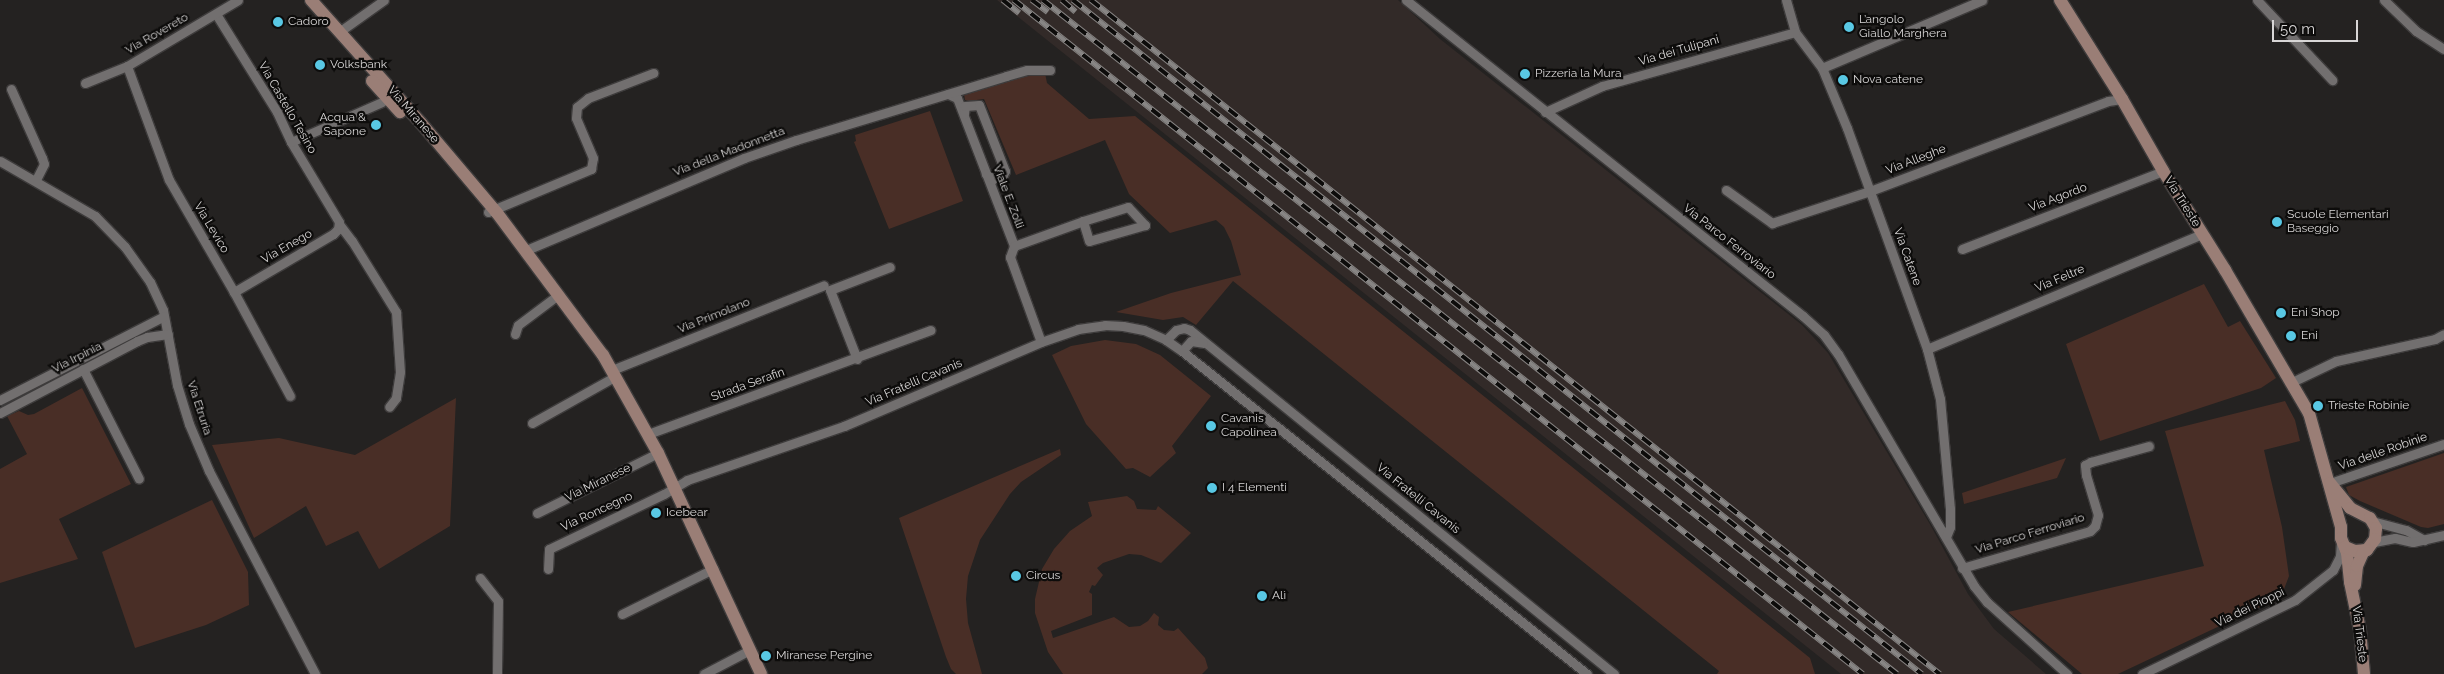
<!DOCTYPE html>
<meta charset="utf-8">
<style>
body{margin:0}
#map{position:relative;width:2444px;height:674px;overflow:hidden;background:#242221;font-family:Raleway,sans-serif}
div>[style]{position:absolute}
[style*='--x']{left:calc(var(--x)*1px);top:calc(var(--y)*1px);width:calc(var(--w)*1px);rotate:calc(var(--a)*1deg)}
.built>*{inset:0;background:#322a28}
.green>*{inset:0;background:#492e26}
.roads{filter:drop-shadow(1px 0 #3e3c3c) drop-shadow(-1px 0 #3e3c3c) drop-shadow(0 1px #3e3c3c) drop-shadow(0 -1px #3e3c3c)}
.street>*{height:9px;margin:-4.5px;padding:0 4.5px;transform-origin:4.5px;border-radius:4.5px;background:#726f6f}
.secondary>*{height:12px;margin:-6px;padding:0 6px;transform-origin:6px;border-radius:6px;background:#9a7e76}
.rail>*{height:5.5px;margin-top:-2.75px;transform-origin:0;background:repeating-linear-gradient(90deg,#0d0c0b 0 11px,#878584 0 22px);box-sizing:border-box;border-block:1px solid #878584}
.dots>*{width:14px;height:14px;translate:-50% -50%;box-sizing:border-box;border:2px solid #0d0c0b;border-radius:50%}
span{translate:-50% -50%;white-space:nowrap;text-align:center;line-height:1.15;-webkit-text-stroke:4.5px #0d0c0b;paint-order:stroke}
.poi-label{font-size:12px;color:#d8d6d6}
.left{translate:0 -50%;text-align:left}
.right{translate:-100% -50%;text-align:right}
.street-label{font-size:12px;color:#d8d6d6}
.scale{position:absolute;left:2272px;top:20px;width:86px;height:22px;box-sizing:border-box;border:2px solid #d8d6d6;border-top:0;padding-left:6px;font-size:15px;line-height:18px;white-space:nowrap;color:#d8d6d6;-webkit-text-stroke:4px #0d0c0b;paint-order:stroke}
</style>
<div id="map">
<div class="built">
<i style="clip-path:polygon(997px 0,1398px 0,1440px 39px,1802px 325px,1828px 353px,1931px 526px,1968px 594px,1994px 629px,2046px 674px,1841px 674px)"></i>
</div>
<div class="green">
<i style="clip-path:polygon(1027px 73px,1045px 73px,1047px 83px,1089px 119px,1135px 116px,1810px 658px,1815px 674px,1717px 674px,1719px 671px,1233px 281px,1196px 325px,1183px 317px,1163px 320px,1116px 312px,1171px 293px,1241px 275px,1231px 241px,1224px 227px,1216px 220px,1170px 233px,1129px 194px,1105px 140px,1016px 175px,984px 99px,969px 101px,965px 100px,964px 94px,967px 91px)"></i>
<i style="clip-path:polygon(930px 111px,963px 201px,889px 229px,854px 142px,856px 141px,855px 135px)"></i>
<i style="clip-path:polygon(2204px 284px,2228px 327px,2240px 321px,2276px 378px,2261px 388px,2100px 441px,2066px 344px)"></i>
<i style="clip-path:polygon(1105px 340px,1136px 344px,1160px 355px,1211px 396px,1172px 446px,1176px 453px,1150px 477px,1133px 468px,1126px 469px,1086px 424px,1052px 355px,1071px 346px)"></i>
<i style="clip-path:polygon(82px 388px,131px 484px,59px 519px,78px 559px,0 583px,0 469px,27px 454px,7px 416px,19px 411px,28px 415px,34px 414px)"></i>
<i style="clip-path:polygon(456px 398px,450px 526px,379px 569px,358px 531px,326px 546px,306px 506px,254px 538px,212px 445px,279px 438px,355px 455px)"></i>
<i style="clip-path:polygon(2285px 401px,2295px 420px,2300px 441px,2264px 450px,2282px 527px,2289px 576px,2281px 597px,2118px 674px,2082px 674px,2008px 612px,2204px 566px,2165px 431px)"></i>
<i style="clip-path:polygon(1060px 449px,1061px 455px,1021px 482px,1010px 494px,980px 540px,968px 576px,966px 599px,968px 623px,982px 674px,956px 674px,951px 669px,946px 657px,899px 518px)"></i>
<i style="clip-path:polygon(2444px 453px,2444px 524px,2428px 528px,2421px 527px,2360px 501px,2349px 495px,2346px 487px)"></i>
<i style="clip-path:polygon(2066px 458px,2057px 478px,1964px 504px,1962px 493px)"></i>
<i style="clip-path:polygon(1127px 496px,1134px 501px,1137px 509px,1156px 510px,1158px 506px,1191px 533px,1161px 563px,1141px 555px,1129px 554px,1103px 563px,1097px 568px,1103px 575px,1095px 586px,1092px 585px,1089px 592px,1092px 594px,1092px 615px,1051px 631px,1053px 638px,1114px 617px,1129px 627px,1140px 626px,1148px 621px,1154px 613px,1159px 617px,1158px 625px,1164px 630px,1174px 631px,1178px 628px,1205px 658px,1208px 668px,1202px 674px,1063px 674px,1048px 652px,1035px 613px,1035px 599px,1042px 569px,1054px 549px,1070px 531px,1092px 516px,1088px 502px)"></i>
<i style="clip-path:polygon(212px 500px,248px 572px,249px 605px,206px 625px,135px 648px,102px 552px)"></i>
</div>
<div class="roads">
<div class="street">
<i style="--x:1406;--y:0;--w:507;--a:38.52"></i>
<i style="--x:1803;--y:316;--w:28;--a:42"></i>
<i style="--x:1824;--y:335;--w:24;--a:54"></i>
<i style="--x:1838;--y:354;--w:269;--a:59.6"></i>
<i style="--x:1974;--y:586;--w:21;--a:51"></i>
<i style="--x:1987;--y:602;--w:108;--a:42"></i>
<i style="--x:1786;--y:0;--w:33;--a:74"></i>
<i style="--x:1795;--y:32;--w:45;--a:53.1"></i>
<i style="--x:1822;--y:68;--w:65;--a:67.4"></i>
<i style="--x:1847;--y:128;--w:235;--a:70.1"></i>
<i style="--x:1927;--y:349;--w:52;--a:75.4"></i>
<i style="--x:1940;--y:399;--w:110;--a:84.8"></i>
<i style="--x:1950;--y:509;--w:18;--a:90"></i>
<i style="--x:1950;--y:527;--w:11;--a:112"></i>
<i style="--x:2257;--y:0;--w:110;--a:46.8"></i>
<i style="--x:2384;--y:0;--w:45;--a:44.1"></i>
<i style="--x:2416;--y:31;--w:33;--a:33"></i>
<i style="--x:216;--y:14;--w:115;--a:58.1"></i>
<i style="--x:277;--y:112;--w:33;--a:65"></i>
<i style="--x:291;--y:142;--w:93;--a:59"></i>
<i style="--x:339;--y:222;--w:7;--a:98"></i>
<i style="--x:338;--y:229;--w:7;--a:135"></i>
<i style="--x:333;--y:234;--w:115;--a:149.6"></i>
<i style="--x:339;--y:32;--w:55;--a:-35.4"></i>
<i style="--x:127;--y:66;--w:121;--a:69.8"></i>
<i style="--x:169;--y:180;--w:129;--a:59.9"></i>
<i style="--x:234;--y:292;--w:118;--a:61.7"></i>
<i style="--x:1822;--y:68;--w:174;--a:-23"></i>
<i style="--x:85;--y:83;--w:45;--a:-22"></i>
<i style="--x:127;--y:66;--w:129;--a:-30.7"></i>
<i style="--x:11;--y:89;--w:76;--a:65.8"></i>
<i style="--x:42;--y:158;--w:6;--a:72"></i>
<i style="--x:44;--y:164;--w:18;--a:117"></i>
<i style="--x:948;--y:94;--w:10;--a:24"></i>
<i style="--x:957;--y:98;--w:159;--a:68.9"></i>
<i style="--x:1014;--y:246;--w:12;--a:110"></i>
<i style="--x:1010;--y:257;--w:90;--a:70"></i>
<i style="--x:1545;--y:112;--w:63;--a:-24.5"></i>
<i style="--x:1602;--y:86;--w:200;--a:-15.6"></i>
<i style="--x:964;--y:114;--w:8;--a:-83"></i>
<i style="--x:965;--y:106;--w:14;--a:-4"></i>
<i style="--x:979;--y:105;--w:71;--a:68.5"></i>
<i style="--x:1005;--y:171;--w:4;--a:117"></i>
<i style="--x:1003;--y:175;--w:11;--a:158"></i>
<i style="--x:993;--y:179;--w:9;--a:-144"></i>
<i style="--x:291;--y:142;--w:99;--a:-23.7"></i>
<i style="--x:0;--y:161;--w:110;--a:30.1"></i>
<i style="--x:95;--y:216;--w:43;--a:45.9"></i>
<i style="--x:125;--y:247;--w:43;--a:54.5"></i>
<i style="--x:150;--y:282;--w:31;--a:65"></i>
<i style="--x:163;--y:310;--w:76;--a:79.4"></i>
<i style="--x:177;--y:385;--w:41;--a:72.9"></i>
<i style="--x:189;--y:424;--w:51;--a:66.9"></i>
<i style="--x:209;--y:471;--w:229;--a:62.4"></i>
<i style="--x:1726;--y:190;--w:57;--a:35.7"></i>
<i style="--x:1772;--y:223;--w:103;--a:-18.1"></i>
<i style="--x:1870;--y:191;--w:254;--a:-20.7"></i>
<i style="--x:2108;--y:101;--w:14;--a:-8"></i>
<i style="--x:488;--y:212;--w:112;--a:-22.7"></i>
<i style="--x:591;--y:169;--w:11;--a:-80"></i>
<i style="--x:593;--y:158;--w:43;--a:-113"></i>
<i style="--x:576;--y:118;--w:11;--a:-85"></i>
<i style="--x:577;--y:107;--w:14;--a:-39"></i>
<i style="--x:588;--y:98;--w:70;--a:-21"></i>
<i style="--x:339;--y:224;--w:21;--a:53"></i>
<i style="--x:352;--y:241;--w:84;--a:58.2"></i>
<i style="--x:396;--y:312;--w:60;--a:86.2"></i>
<i style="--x:400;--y:372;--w:26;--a:99"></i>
<i style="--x:396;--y:398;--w:11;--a:128"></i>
<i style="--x:1014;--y:246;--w:73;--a:-19.9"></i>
<i style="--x:1083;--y:221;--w:47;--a:-17.3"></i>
<i style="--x:1128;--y:207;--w:25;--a:47"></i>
<i style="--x:1145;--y:225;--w:58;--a:164.1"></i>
<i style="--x:1089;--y:241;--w:21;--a:-107"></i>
<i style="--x:1962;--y:249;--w:216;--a:-21.2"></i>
<i style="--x:524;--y:251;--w:239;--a:-22.9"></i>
<i style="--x:744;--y:158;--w:55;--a:-19.1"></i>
<i style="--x:796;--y:140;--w:220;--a:-16.9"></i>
<i style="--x:1006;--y:76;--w:22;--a:-16"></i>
<i style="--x:1027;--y:70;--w:23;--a:0"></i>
<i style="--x:515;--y:334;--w:9;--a:-72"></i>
<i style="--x:518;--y:325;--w:50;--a:-36.9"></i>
<i style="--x:1166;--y:340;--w:14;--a:-45"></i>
<i style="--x:1176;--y:330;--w:8;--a:-14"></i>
<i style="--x:1184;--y:328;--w:6;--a:18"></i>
<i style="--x:1190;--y:330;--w:546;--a:39.05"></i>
<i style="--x:1927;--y:349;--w:298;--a:-22.7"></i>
<i style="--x:1182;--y:351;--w:13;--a:-48"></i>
<i style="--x:1191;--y:341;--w:12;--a:9"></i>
<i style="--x:857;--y:359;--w:74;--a:-111.4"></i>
<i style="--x:830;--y:290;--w:64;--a:-21"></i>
<i style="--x:83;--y:369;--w:123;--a:63"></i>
<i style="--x:612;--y:370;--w:228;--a:-21.8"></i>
<i style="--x:2292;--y:382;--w:49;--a:-25.5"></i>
<i style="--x:2336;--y:361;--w:101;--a:-12.5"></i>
<i style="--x:2435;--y:339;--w:10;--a:-29"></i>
<i style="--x:0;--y:400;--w:184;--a:-27.1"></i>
<i style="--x:0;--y:413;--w:155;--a:-27.7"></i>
<i style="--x:137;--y:341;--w:11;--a:-22"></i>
<i style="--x:147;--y:337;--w:21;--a:-8"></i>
<i style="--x:532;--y:423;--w:96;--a:-29.2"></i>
<i style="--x:648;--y:434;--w:301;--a:-20.2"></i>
<i style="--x:2330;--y:483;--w:120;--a:-18.9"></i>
<i style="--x:537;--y:513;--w:135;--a:-26.4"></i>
<i style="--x:2372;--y:521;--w:35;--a:15"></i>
<i style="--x:2406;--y:530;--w:21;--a:29"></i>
<i style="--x:2374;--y:542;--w:21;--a:-11"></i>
<i style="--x:2395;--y:538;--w:18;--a:13"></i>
<i style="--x:2413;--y:542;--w:32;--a:-13"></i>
<i style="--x:1962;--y:568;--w:133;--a:-16.1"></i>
<i style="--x:2090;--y:531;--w:7;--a:-45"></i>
<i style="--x:2095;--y:526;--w:11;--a:-75"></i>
<i style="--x:2098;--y:515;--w:42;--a:-106.7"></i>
<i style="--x:2086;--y:475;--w:10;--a:-96"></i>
<i style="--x:2085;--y:465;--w:7;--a:-27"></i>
<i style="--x:2091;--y:462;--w:60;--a:-15.4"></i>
<i style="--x:548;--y:569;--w:20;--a:-87"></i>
<i style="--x:549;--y:549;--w:127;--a:-25.6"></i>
<i style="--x:664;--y:494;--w:27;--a:-31"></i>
<i style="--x:687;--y:480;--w:166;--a:-19"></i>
<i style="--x:844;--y:426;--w:214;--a:-23.1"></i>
<i style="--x:1041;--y:342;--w:39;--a:-19"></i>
<i style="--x:1078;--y:329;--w:27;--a:-8"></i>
<i style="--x:1105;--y:325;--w:18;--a:3"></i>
<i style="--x:1123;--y:326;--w:21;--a:11"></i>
<i style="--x:1144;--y:330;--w:24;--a:24"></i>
<i style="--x:1166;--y:340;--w:19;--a:35"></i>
<i style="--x:1182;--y:351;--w:518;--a:38.57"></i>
<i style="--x:480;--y:578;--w:29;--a:52"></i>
<i style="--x:498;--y:601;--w:73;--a:90.8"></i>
<i style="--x:622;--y:614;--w:102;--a:-26.3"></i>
<i style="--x:704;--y:674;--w:52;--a:-27.6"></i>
<i style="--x:2142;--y:674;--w:170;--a:-25.8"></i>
<i style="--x:2295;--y:600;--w:48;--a:-38.3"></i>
<i style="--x:2333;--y:570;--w:16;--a:-63"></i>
<i style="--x:2340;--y:556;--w:13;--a:-86"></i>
</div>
<div class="secondary">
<i style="--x:311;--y:0;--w:165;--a:48.2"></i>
<i style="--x:421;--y:123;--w:118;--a:49.8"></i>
<i style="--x:497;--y:213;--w:177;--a:53.3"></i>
<i style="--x:603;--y:355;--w:112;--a:60.7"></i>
<i style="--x:658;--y:453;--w:244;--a:65"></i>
<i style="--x:2060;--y:0;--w:117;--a:57.9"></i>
<i style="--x:2122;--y:99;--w:83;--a:60.3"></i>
<i style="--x:2163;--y:171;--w:117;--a:57.9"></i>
<i style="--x:2225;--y:270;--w:166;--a:59.6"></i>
<i style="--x:2309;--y:413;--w:118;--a:74.3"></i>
<i style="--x:2341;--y:527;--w:11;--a:90"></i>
<i style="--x:2341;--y:538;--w:16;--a:68"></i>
<i style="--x:2347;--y:553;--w:29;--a:84"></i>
<i style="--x:2350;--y:582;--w:49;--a:78.2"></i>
<i style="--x:2360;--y:630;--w:44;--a:84.8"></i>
<i style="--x:372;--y:81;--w:42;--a:47.9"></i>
<i style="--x:2330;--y:483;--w:32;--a:51"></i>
<i style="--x:2350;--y:508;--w:22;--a:27"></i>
<i style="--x:2370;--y:518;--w:12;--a:59"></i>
<i style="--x:2376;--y:528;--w:11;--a:95"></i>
<i style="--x:2375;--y:539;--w:14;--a:126"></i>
<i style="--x:2367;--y:550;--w:12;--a:175"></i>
<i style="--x:2355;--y:551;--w:11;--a:-158"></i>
<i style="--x:2355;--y:585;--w:19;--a:-84"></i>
<i style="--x:2357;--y:566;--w:17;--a:-66"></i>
</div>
</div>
<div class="rail">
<i style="--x:1003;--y:0;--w:21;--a:39"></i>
<i style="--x:1014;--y:0;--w:1084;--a:38.45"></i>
<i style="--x:1032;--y:0;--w:20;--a:37"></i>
<i style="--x:1043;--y:0;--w:1088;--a:38.28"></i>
<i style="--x:1062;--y:0;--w:18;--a:41"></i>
<i style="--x:1073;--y:0;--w:1084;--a:38.45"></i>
<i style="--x:1091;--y:0;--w:1084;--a:38.45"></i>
</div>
<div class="dots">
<i style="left:278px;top:22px;background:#59c8e4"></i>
<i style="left:1849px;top:27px;background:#59c8e4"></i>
<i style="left:320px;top:65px;background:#59c8e4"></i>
<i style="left:1525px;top:74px;background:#59c8e4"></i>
<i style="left:1843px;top:80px;background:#59c8e4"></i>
<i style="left:376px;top:125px;background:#59c8e4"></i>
<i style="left:2277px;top:222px;background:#59c8e4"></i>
<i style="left:2281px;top:313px;background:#59c8e4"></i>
<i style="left:2291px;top:336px;background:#59c8e4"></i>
<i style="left:2318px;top:406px;background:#59c8e4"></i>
<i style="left:1211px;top:426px;background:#59c8e4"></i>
<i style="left:1212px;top:488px;background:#59c8e4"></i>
<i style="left:656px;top:513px;background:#59c8e4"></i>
<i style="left:1016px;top:576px;background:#59c8e4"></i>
<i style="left:1262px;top:596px;background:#59c8e4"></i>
<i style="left:766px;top:656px;background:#59c8e4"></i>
</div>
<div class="poi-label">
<span class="left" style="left:1859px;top:27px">L’angolo<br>Giallo Marghera</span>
<span class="left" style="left:288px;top:22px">Cadoro</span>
<span class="left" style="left:330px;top:65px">Volksbank</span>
<span class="left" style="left:1535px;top:74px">Pizzeria la Mura</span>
<span class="left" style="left:1853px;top:80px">Nova catene</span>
<span class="right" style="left:366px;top:125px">Acqua &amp;<br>Sapone</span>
<span class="left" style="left:2287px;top:222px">Scuole Elementari<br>Baseggio</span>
<span class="left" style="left:2291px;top:313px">Eni Shop</span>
<span class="left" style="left:2301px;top:336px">Eni</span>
<span class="left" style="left:2328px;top:406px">Trieste Robinie</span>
<span class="left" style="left:1221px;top:426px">Cavanis<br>Capolinea</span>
<span class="left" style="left:1222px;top:488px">I 4 Elementi</span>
<span class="left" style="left:666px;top:513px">Icebear</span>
<span class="left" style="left:1026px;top:576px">Circus</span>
<span class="left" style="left:1272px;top:596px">Alì</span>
<span class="left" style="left:776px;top:656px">Miranese Pergine</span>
</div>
<div class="street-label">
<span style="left:157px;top:34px;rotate:-30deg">Via Rovereto</span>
<span style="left:1679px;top:51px;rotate:-16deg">Via dei Tulipani</span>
<span style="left:287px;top:108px;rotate:60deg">Via Castello Tesino</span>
<span style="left:413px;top:115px;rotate:49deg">Via Miranese</span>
<span style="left:729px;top:152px;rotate:-21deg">Via della Madonnetta</span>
<span style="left:1916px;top:160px;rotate:-21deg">Via Alleghe</span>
<span style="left:1008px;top:197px;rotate:69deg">Viale E. Zolli</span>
<span style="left:2058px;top:198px;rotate:-21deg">Via Agordo</span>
<span style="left:2182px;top:202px;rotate:58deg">Via Trieste</span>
<span style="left:211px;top:228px;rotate:59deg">Via Levico</span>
<span style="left:1729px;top:242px;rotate:38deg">Via Parco Ferroviario</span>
<span style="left:287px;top:247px;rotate:-30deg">Via Enego</span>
<span style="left:1907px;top:257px;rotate:70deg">Via Catene</span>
<span style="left:2060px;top:279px;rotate:-23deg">Via Feltre</span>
<span style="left:714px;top:316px;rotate:-22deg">Via Primolano</span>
<span style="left:77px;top:358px;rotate:-27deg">Via Irpinia</span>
<span style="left:914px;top:383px;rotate:-23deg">Via Fratelli Cavanis</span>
<span style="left:748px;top:385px;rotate:-20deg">Strada Serafin</span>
<span style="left:199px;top:408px;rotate:72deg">Via Etruria</span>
<span style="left:2383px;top:452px;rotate:-19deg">Via delle Robinie</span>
<span style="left:598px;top:483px;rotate:-26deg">Via Miranese</span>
<span style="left:1418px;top:499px;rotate:39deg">Via Fratelli Cavanis</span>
<span style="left:597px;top:512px;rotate:-25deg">Via Roncegno</span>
<span style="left:2030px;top:534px;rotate:-17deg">Via Parco Ferroviario</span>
<span style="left:2250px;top:608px;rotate:-26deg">Via dei Pioppi</span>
<span style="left:2359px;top:634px;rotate:83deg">Via Trieste</span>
</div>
<div class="scale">50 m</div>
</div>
